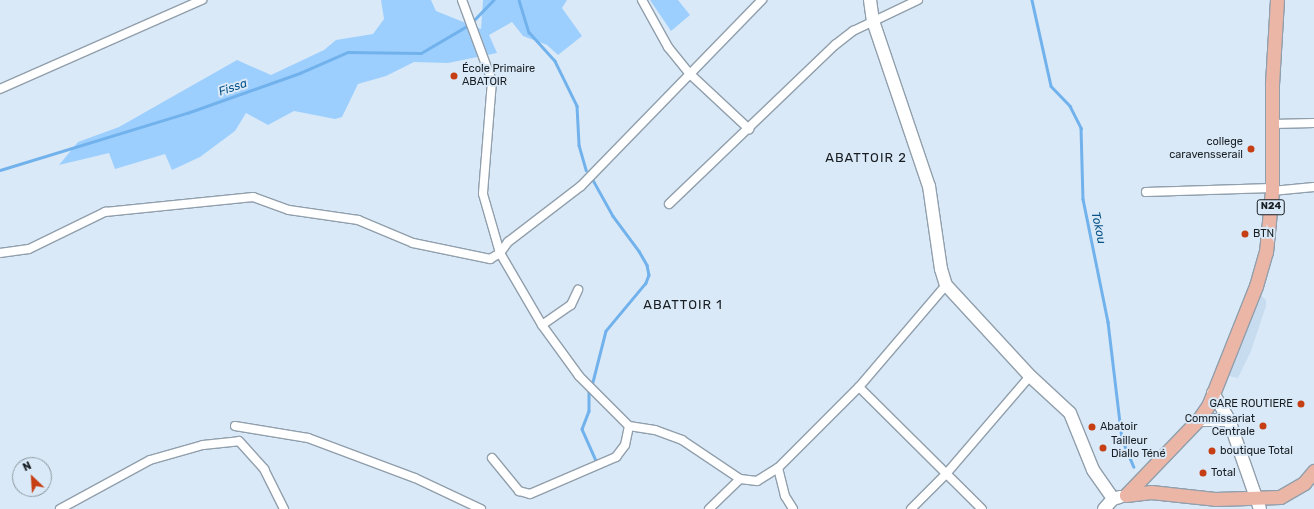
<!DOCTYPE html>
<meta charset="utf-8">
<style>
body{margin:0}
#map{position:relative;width:1314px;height:509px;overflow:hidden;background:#dae9f7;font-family:Rubik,sans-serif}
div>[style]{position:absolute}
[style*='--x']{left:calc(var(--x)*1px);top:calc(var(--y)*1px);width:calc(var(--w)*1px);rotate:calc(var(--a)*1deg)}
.built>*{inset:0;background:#c8dcf0}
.green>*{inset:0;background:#9dcffe}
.stream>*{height:2.5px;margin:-1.25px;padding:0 1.25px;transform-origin:1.25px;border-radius:1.25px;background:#71b2ed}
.roads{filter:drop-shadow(1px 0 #919fac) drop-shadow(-1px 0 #919fac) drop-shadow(0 1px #919fac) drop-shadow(0 -1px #919fac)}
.street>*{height:8px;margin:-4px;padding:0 4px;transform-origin:4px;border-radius:4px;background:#fff}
.secondary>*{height:12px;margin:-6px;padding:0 6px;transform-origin:6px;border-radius:6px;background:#fff}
.primary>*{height:13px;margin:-6.5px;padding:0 6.5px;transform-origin:6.5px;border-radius:6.5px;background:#ecb6a7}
.dots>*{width:11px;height:11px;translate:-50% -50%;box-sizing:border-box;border:2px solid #dae9f7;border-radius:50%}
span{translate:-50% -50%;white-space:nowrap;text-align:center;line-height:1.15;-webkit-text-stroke:4px #dae9f7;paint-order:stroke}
.shield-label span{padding:1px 3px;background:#dae9f7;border:1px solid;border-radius:3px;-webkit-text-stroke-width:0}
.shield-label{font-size:10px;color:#181e23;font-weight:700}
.poi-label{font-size:11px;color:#181e23}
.left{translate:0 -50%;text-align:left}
.right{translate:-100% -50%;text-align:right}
.water-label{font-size:12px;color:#08548a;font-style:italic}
.quarter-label{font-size:13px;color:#181e23;letter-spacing:1px}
.north{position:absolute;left:12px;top:457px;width:40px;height:40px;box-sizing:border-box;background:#dae9f7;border:1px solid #8c98a2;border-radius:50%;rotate:335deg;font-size:11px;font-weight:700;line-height:16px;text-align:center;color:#181e23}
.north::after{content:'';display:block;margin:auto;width:14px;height:18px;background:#c63e13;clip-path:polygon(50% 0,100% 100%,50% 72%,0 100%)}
</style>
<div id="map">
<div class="built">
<i style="clip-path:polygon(1259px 293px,1266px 300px,1266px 306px,1251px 351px,1238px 378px,1224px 375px)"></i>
</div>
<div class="green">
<i style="clip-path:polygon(381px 0,431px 0,436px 11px,481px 29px,483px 0,567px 0,562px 8px,582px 36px,558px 55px,547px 45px,523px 36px,512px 22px,489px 35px,497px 53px,448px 63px,414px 62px,386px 76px,358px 84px,342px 117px,335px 119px,294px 111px,268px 125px,246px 113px,235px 131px,200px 157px,172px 170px,165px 154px,115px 169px,109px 153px,59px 165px,78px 142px,119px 127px,237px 60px,271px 75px,324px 50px,336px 40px,373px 34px,384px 19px)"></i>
<i style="clip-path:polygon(650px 0,678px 0,690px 15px,671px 31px)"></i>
</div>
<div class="stream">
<i style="--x:519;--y:0;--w:34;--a:73"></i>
<i style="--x:529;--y:32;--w:39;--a:48"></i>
<i style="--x:555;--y:61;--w:50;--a:63.9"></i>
<i style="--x:577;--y:106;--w:39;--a:87"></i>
<i style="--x:579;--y:145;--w:26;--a:74"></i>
<i style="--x:1032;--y:0;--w:88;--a:77.5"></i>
<i style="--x:1051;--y:86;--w:28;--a:46"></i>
<i style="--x:1070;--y:106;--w:25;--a:63"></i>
<i style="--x:1081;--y:128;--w:71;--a:88.4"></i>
<i style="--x:1083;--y:199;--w:126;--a:78.5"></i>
<i style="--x:1108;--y:322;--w:118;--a:83.2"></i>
<i style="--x:1122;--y:439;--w:30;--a:67"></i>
<i style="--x:474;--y:20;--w:28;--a:-46"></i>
<i style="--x:0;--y:170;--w:195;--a:-17"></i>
<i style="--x:187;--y:113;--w:120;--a:-19.5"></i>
<i style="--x:300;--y:73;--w:52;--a:-23.6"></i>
<i style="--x:348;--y:52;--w:73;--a:0.8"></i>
<i style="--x:421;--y:53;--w:53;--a:-30.4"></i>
<i style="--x:593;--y:180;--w:41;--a:60.9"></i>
<i style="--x:613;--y:216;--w:44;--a:53.4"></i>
<i style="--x:639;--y:251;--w:16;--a:60"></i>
<i style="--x:647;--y:265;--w:10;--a:79"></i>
<i style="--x:649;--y:275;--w:9;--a:111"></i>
<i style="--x:646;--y:283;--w:62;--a:129.8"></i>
<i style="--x:606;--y:331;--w:53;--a:104.3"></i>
<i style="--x:589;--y:392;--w:19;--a:90"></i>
<i style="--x:589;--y:411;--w:19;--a:111"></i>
<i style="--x:582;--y:429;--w:35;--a:66"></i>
</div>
<div class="roads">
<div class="street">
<i style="--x:462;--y:0;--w:86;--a:69.7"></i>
<i style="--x:492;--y:81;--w:113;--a:94.6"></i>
<i style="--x:483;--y:194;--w:61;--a:73.9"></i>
<i style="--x:500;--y:253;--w:83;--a:59.7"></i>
<i style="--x:542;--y:325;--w:63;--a:54"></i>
<i style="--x:579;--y:376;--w:71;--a:45"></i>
<i style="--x:629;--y:426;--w:26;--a:9"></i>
<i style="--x:655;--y:430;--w:29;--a:20"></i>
<i style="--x:682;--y:440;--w:70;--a:33.9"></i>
<i style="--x:740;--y:479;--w:17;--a:7"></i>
<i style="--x:757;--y:481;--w:25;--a:-32"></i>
<i style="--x:778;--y:468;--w:115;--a:-45"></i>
<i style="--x:859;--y:387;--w:134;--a:-49.5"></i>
<i style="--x:642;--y:0;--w:54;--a:61"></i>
<i style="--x:668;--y:47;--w:35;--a:51"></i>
<i style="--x:690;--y:74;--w:81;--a:43"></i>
<i style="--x:0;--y:89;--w:221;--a:-23.8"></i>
<i style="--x:1273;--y:124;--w:41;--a:-1.4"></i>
<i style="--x:1272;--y:191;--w:42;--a:-5.4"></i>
<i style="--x:1146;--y:192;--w:126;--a:-1.8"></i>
<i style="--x:669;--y:204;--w:230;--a:-43.8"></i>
<i style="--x:835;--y:45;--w:23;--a:-38"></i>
<i style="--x:853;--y:31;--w:72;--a:-25.5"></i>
<i style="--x:0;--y:253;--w:29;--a:-8"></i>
<i style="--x:29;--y:249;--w:85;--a:-26"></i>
<i style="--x:105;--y:212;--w:149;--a:-5.8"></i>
<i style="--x:253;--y:197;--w:38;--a:20"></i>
<i style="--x:289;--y:210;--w:70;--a:8.2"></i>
<i style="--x:358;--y:220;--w:60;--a:22.7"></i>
<i style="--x:413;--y:243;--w:79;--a:11.7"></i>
<i style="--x:490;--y:259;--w:12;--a:-31"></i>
<i style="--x:500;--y:253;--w:14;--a:-54"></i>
<i style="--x:508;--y:242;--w:92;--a:-37.5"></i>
<i style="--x:581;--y:186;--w:260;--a:-45.8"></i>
<i style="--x:542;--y:325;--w:35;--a:-35"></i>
<i style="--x:571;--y:305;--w:17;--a:-65"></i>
<i style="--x:859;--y:387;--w:173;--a:44.8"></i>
<i style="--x:235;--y:426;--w:74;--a:9.3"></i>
<i style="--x:308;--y:438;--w:114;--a:20.5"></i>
<i style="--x:415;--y:478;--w:73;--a:25.2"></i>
<i style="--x:492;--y:458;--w:43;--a:50.7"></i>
<i style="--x:519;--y:491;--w:11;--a:15"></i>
<i style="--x:530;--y:494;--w:94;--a:-23.3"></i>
<i style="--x:616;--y:457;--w:15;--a:-53"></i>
<i style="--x:625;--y:445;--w:19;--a:-78"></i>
<i style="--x:778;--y:468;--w:29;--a:76"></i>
<i style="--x:785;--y:496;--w:15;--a:58"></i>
<i style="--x:60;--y:509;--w:102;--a:-28.6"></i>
<i style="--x:150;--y:460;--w:55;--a:-15.8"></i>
<i style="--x:203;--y:445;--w:36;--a:-6"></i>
<i style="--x:239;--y:441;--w:38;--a:48"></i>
<i style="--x:264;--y:469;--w:45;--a:63.4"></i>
<i style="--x:709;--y:509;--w:43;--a:-44.1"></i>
<i style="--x:911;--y:509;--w:49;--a:-45"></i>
<i style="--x:946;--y:474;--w:129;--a:-49.4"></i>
</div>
<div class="secondary">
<i style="--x:870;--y:0;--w:21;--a:82"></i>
<i style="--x:873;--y:21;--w:174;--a:71.3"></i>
<i style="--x:929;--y:186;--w:84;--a:81.8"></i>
<i style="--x:941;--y:269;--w:17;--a:73"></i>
<i style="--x:946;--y:285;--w:124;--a:47.3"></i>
<i style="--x:1030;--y:376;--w:54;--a:42.8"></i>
<i style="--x:1070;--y:413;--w:61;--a:68"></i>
<i style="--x:1093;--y:470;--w:35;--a:55"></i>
<i style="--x:1213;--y:393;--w:31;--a:59"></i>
<i style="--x:1229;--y:420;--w:94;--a:70.8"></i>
<i style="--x:1198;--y:420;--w:31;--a:0"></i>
<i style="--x:1104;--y:509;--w:13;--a:-48"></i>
<i style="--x:1113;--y:499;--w:7;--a:-16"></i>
</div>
<div class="primary">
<i style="--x:1126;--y:495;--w:105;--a:-46.2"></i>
<i style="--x:1199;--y:419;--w:18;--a:-56"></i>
<i style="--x:1209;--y:404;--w:127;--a:-68.3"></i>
<i style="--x:1256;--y:286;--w:35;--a:-74"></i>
<i style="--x:1266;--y:252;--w:61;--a:-84.4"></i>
<i style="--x:1272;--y:191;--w:107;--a:-90"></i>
<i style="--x:1272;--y:84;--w:84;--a:-86.6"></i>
<i style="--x:1126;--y:495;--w:25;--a:-7"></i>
<i style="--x:1151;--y:492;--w:64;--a:6.2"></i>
<i style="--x:1215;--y:499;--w:65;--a:-1.8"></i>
<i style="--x:1280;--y:497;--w:28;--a:-30"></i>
<i style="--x:1304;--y:483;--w:16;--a:-50"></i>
</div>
</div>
<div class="dots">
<i style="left:454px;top:76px;background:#c63e13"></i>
<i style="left:1251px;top:149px;background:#c63e13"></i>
<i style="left:1245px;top:234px;background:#c63e13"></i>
<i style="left:1301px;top:404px;background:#c63e13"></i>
<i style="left:1263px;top:426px;background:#c63e13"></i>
<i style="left:1092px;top:427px;background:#c63e13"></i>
<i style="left:1103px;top:448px;background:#c63e13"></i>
<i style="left:1212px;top:451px;background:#c63e13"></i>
<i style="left:1203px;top:473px;background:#c63e13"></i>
</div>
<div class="shield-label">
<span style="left:1271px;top:207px">N24</span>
</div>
<div class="poi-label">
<span class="left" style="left:462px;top:76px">École Primaire<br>ABATOIR</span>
<span class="right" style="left:1243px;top:149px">college<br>caravensserail</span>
<span class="left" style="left:1253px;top:234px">BTN</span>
<span class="right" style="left:1293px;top:404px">GARE ROUTIERE</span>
<span class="right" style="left:1255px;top:426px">Commissariat<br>Centrale</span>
<span class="left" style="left:1100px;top:427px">Abatoir</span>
<span class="left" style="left:1111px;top:448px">Tailleur<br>Diallo Téné</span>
<span class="left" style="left:1220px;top:451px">boutique Total</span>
<span class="left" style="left:1211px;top:473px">Total</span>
</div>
<div class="water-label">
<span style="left:233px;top:88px;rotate:-19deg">Fissa</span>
<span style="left:1098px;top:228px;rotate:78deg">Tokou</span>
</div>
<div class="quarter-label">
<span style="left:866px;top:158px">ABATTOIR 2</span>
<span style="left:683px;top:305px">ABATTOIR 1</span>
</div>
<div class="north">N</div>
</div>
